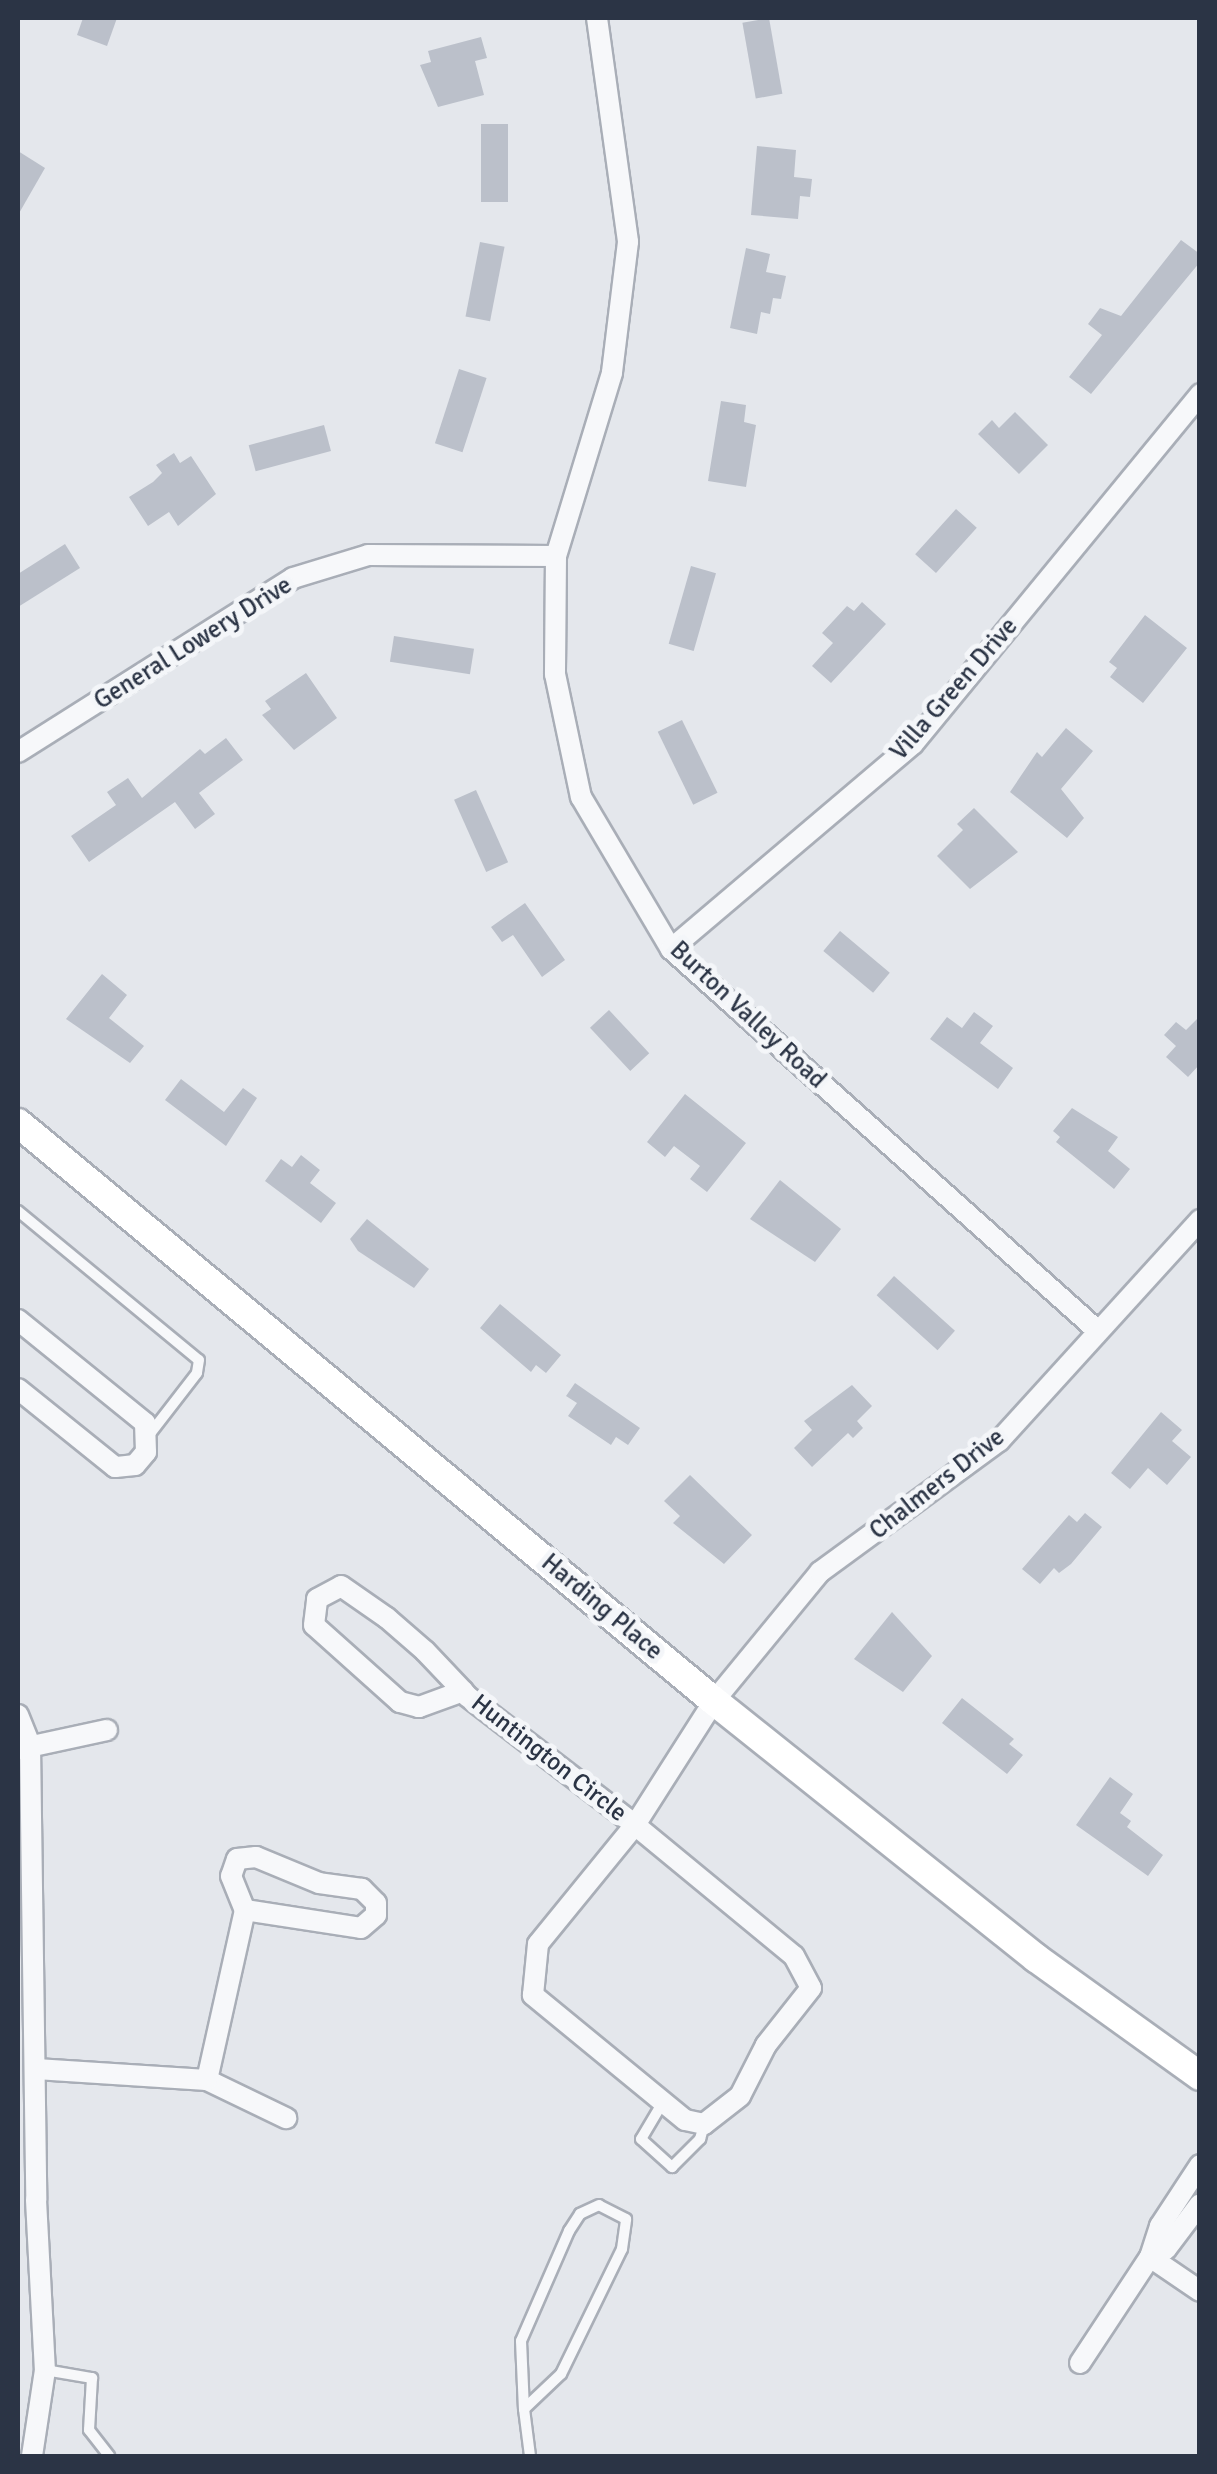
<!DOCTYPE html>
<style>
body{margin:0}
#map{position:relative;width:1217px;height:2474px;overflow:hidden;background:#e4e7ec;font-family:Signika,sans-serif}
div>[style]{position:absolute}
[style*='--x']{left:calc(var(--x)*1px);top:calc(var(--y)*1px);width:calc(var(--w)*1px);rotate:calc(var(--a)*1deg)}
.building>*{inset:0;background:#bbc0ca;transform-origin:0 0}
.roads{filter:drop-shadow(2px 0 #a9aeb7) drop-shadow(-2px 0 #a9aeb7) drop-shadow(0 2px #a9aeb7) drop-shadow(0 -2px #a9aeb7)}
.service>*{height:10px;margin:-5px;padding:0 5px;transform-origin:5px;border-radius:5px;background:#f7f8fa}
.minor>*{height:20px;margin:-10px;padding:0 10px;transform-origin:10px;border-radius:10px;background:#f7f8fa}
.secondary>*{height:28px;margin:-14px;padding:0 14px;transform-origin:14px;border-radius:14px;background:#fff}
span{translate:-50% -50%;white-space:nowrap;text-align:center;line-height:1.15;-webkit-text-stroke:10px #f4f6f9;paint-order:stroke}
.street-label{font-size:25px;color:#2b3445}
.frame{position:absolute;inset:0;border:20px solid #2b3445;pointer-events:none}
</style>
<div id="map">
<div class="building">
<i style="clip-path:polygon(83px 18px,117px 18px,107px 46px,77px 35px)"></i>
<i style="left:769px;top:18px;width:77px;height:27px;rotate:80deg"></i>
<i style="clip-path:polygon(481px 37px,487px 58px,475px 61px,484px 95px,438px 107px,420px 65px,431px 62px,428px 51px)"></i>
<i style="left:481px;top:124px;width:27px;height:78px"></i>
<i style="clip-path:polygon(757px 146px,796px 150px,794px 177px,812px 179px,810px 197px,800px 196px,798px 219px,751px 215px)"></i>
<i style="clip-path:polygon(18px 151px,45px 168px,18px 215px)"></i>
<i style="clip-path:polygon(1181px 240px,1200px 254px,1200px 262px,1091px 394px,1069px 377px,1102px 335px,1088px 324px,1100px 308px,1121px 316px)"></i>
<i style="left:480px;top:242px;width:25px;height:76px;rotate:11deg"></i>
<i style="clip-path:polygon(746px 248px,770px 254px,766px 272px,786px 276px,781px 299px,773px 298px,770px 314px,761px 312px,757px 334px,730px 328px)"></i>
<i style="left:459px;top:369px;width:29px;height:78px;rotate:18deg"></i>
<i style="clip-path:polygon(721px 401px,746px 405px,744px 422px,756px 425px,746px 487px,708px 481px)"></i>
<i style="clip-path:polygon(1015px 412px,1048px 445px,1019px 474px,978px 434px,992px 420px,999px 428px)"></i>
<i style="left:324px;top:425px;width:27px;height:78px;rotate:75deg"></i>
<i style="clip-path:polygon(174px 453px,180px 463px,191px 456px,216px 494px,178px 526px,169px 512px,148px 526px,129px 497px,153px 482px,162px 473px,156px 465px)"></i>
<i style="left:956px;top:509px;width:28px;height:61px;rotate:42deg"></i>
<i style="clip-path:polygon(65px 544px,80px 568px,18px 607px,18px 574px)"></i>
<i style="left:691px;top:566px;width:26px;height:81px;rotate:16deg"></i>
<i style="clip-path:polygon(862px 602px,886px 624px,831px 683px,812px 666px,833px 643px,822px 633px,847px 606px,854px 611px)"></i>
<i style="clip-path:polygon(1145px 615px,1187px 648px,1143px 703px,1110px 677px,1117px 668px,1109px 662px)"></i>
<i style="left:394px;top:636px;width:81px;height:26px;rotate:9deg"></i>
<i style="clip-path:polygon(306px 673px,337px 718px,294px 750px,262px 715px,271px 709px,265px 701px)"></i>
<i style="left:682px;top:720px;width:81px;height:27px;rotate:64deg"></i>
<i style="clip-path:polygon(1066px 728px,1093px 751px,1061px 789px,1084px 818px,1067px 838px,1010px 792px,1037px 752px,1042px 757px)"></i>
<i style="clip-path:polygon(226px 738px,243px 760px,199px 793px,215px 814px,195px 829px,175px 802px,89px 862px,71px 836px,116px 805px,107px 792px,128px 778px,142px 798px,200px 749px,205px 754px)"></i>
<i style="left:476px;top:790px;width:79px;height:24px;rotate:66deg"></i>
<i style="clip-path:polygon(974px 808px,1018px 852px,970px 889px,937px 856px,963px 830px,957px 824px)"></i>
<i style="clip-path:polygon(525px 903px,565px 960px,542px 977px,513px 935px,502px 942px,491px 927px)"></i>
<i style="left:840px;top:931px;width:65px;height:26px;rotate:40deg"></i>
<i style="clip-path:polygon(102px 974px,127px 995px,109px 1018px,144px 1046px,130px 1063px,66px 1019px)"></i>
<i style="left:609px;top:1010px;width:59px;height:26px;rotate:47deg"></i>
<i style="clip-path:polygon(974px 1012px,993px 1026px,980px 1043px,1013px 1068px,998px 1089px,930px 1039px,947px 1017px,962px 1028px)"></i>
<i style="clip-path:polygon(1200px 1016px,1200px 1064px,1188px 1077px,1166px 1057px,1176px 1046px,1164px 1035px,1176px 1022px,1186px 1030px)"></i>
<i style="clip-path:polygon(181px 1079px,224px 1112px,243px 1088px,257px 1098px,226px 1146px,165px 1100px)"></i>
<i style="clip-path:polygon(685px 1094px,746px 1143px,707px 1192px,690px 1179px,700px 1166px,674px 1146px,665px 1157px,647px 1142px)"></i>
<i style="clip-path:polygon(1072px 1108px,1118px 1137px,1108px 1151px,1130px 1169px,1114px 1189px,1056px 1142px,1060px 1137px,1053px 1131px)"></i>
<i style="clip-path:polygon(301px 1155px,320px 1170px,310px 1183px,336px 1203px,321px 1223px,265px 1181px,281px 1159px,292px 1167px)"></i>
<i style="clip-path:polygon(780px 1180px,841px 1229px,815px 1262px,750px 1219px)"></i>
<i style="clip-path:polygon(367px 1219px,429px 1269px,414px 1288px,358px 1251px,350px 1239px)"></i>
<i style="left:894px;top:1276px;width:82px;height:26px;rotate:42deg"></i>
<i style="clip-path:polygon(500px 1304px,561px 1355px,546px 1373px,536px 1365px,531px 1372px,480px 1328px)"></i>
<i style="clip-path:polygon(575px 1383px,640px 1428px,628px 1445px,616px 1437px,611px 1445px,568px 1416px,577px 1403px,566px 1396px)"></i>
<i style="clip-path:polygon(852px 1385px,872px 1406px,857px 1421px,863px 1428px,853px 1438px,848px 1433px,812px 1467px,794px 1448px,812px 1430px,804px 1421px)"></i>
<i style="clip-path:polygon(1161px 1412px,1182px 1430px,1172px 1441px,1191px 1457px,1167px 1485px,1148px 1468px,1130px 1489px,1111px 1473px)"></i>
<i style="clip-path:polygon(690px 1475px,752px 1535px,724px 1564px,673px 1523px,680px 1516px,664px 1501px)"></i>
<i style="clip-path:polygon(1085px 1513px,1102px 1527px,1071px 1564px,1059px 1573px,1054px 1568px,1040px 1584px,1022px 1569px,1069px 1515px,1077px 1522px)"></i>
<i style="clip-path:polygon(892px 1612px,932px 1656px,903px 1692px,854px 1659px)"></i>
<i style="clip-path:polygon(962px 1698px,1014px 1739px,1009px 1744px,1023px 1755px,1007px 1774px,942px 1723px)"></i>
<i style="clip-path:polygon(1110px 1777px,1133px 1794px,1120px 1813px,1131px 1821px,1127px 1827px,1163px 1855px,1148px 1876px,1076px 1825px)"></i>
</div>
<div class="roads">
<div class="service">
<i style="--x:18;--y:1211;--w:234;--a:39.5"></i>
<i style="--x:199;--y:1360;--w:13;--a:99"></i>
<i style="--x:197;--y:1373;--w:78;--a:127.7"></i>
<i style="--x:663;--y:2102;--w:43;--a:120.7"></i>
<i style="--x:641;--y:2139;--w:42;--a:42.1"></i>
<i style="--x:672;--y:2167;--w:40;--a:-45"></i>
<i style="--x:700;--y:2139;--w:15;--a:-74"></i>
<i style="--x:45;--y:2370;--w:48;--a:9.7"></i>
<i style="--x:92;--y:2378;--w:52;--a:93.3"></i>
<i style="--x:89;--y:2430;--w:33;--a:52"></i>
<i style="--x:524;--y:2409;--w:51;--a:-43.4"></i>
<i style="--x:561;--y:2374;--w:139;--a:-64"></i>
<i style="--x:622;--y:2249;--w:30;--a:-82"></i>
<i style="--x:626;--y:2219;--w:30;--a:-153"></i>
<i style="--x:599;--y:2205;--w:21;--a:155"></i>
<i style="--x:580;--y:2214;--w:20;--a:123"></i>
<i style="--x:569;--y:2231;--w:120;--a:113.6"></i>
<i style="--x:521;--y:2341;--w:68;--a:87.5"></i>
<i style="--x:524;--y:2409;--w:47;--a:82.7"></i>
</div>
<div class="minor">
<i style="--x:597;--y:18;--w:226;--a:82.1"></i>
<i style="--x:628;--y:242;--w:132;--a:97"></i>
<i style="--x:612;--y:373;--w:191;--a:107"></i>
<i style="--x:556;--y:556;--w:118;--a:90.5"></i>
<i style="--x:555;--y:674;--w:126;--a:78.1"></i>
<i style="--x:581;--y:797;--w:177;--a:59.4"></i>
<i style="--x:671;--y:949;--w:573;--a:41.82"></i>
<i style="--x:18;--y:752;--w:325;--a:-32.3"></i>
<i style="--x:293;--y:578;--w:78;--a:-17"></i>
<i style="--x:368;--y:555;--w:188;--a:0.3"></i>
<i style="--x:671;--y:949;--w:317;--a:-40.3"></i>
<i style="--x:913;--y:744;--w:453;--a:-50.6"></i>
<i style="--x:18;--y:1320;--w:164;--a:39"></i>
<i style="--x:145;--y:1423;--w:29;--a:88"></i>
<i style="--x:146;--y:1452;--w:17;--a:130"></i>
<i style="--x:135;--y:1465;--w:20;--a:174"></i>
<i style="--x:115;--y:1467;--w:124;--a:-141.2"></i>
<i style="--x:463;--y:1691;--w:47;--a:160"></i>
<i style="--x:419;--y:1707;--w:20;--a:-165"></i>
<i style="--x:400;--y:1702;--w:115;--a:-138.2"></i>
<i style="--x:314;--y:1625;--w:26;--a:-83"></i>
<i style="--x:317;--y:1599;--w:27;--a:-28"></i>
<i style="--x:341;--y:1586;--w:56;--a:34.8"></i>
<i style="--x:387;--y:1618;--w:50;--a:41"></i>
<i style="--x:425;--y:1651;--w:55;--a:46.5"></i>
<i style="--x:463;--y:1691;--w:6;--a:51"></i>
<i style="--x:467;--y:1696;--w:212;--a:37.5"></i>
<i style="--x:635;--y:1825;--w:147;--a:-57.5"></i>
<i style="--x:714;--y:1701;--w:167;--a:-50.6"></i>
<i style="--x:820;--y:1572;--w:222;--a:-36.2"></i>
<i style="--x:999;--y:1441;--w:299;--a:-47.7"></i>
<i style="--x:18;--y:1715;--w:32;--a:68"></i>
<i style="--x:30;--y:1745;--w:455;--a:89.2"></i>
<i style="--x:36;--y:2200;--w:170;--a:87"></i>
<i style="--x:45;--y:2370;--w:87;--a:98.6"></i>
<i style="--x:19;--y:1749;--w:90;--a:-12.2"></i>
<i style="--x:635;--y:1825;--w:206;--a:39.5"></i>
<i style="--x:794;--y:1956;--w:36;--a:62"></i>
<i style="--x:811;--y:1988;--w:73;--a:128.3"></i>
<i style="--x:766;--y:2045;--w:57;--a:117"></i>
<i style="--x:740;--y:2096;--w:46;--a:142.1"></i>
<i style="--x:704;--y:2124;--w:19;--a:-168"></i>
<i style="--x:685;--y:2120;--w:197;--a:-140.6"></i>
<i style="--x:533;--y:1995;--w:51;--a:-84.4"></i>
<i style="--x:538;--y:1944;--w:154;--a:-50.8"></i>
<i style="--x:36;--y:2069;--w:171;--a:3.7"></i>
<i style="--x:207;--y:2080;--w:88;--a:25.7"></i>
<i style="--x:207;--y:2080;--w:174;--a:-77.4"></i>
<i style="--x:245;--y:1910;--w:117;--a:8.8"></i>
<i style="--x:361;--y:1928;--w:20;--a:-41"></i>
<i style="--x:376;--y:1915;--w:12;--a:-90"></i>
<i style="--x:376;--y:1903;--w:20;--a:-135"></i>
<i style="--x:362;--y:1889;--w:43;--a:-172.1"></i>
<i style="--x:319;--y:1883;--w:68;--a:-157.6"></i>
<i style="--x:256;--y:1857;--w:19;--a:174"></i>
<i style="--x:237;--y:1859;--w:18;--a:109"></i>
<i style="--x:231;--y:1876;--w:37;--a:68"></i>
<i style="--x:1150;--y:2257;--w:18;--a:-27"></i>
<i style="--x:1166;--y:2249;--w:56;--a:-52.9"></i>
<i style="--x:1150;--y:2257;--w:60;--a:34.2"></i>
<i style="--x:1080;--y:2363;--w:127;--a:-56.6"></i>
<i style="--x:1150;--y:2257;--w:33;--a:-72"></i>
<i style="--x:1160;--y:2226;--w:73;--a:-56.7"></i>
</div>
<div class="secondary">
<i style="--x:18;--y:1123;--w:905;--a:39.71"></i>
<i style="--x:714;--y:1701;--w:412;--a:38.6"></i>
<i style="--x:1036;--y:1958;--w:202;--a:35.7"></i>
</div>
</div>
<div class="street-label">
<span style="left:193px;top:643px;rotate:-32deg">General Lowery Drive</span>
<span style="left:954px;top:689px;rotate:-49deg">Villa Green Drive</span>
<span style="left:748px;top:1015px;rotate:43deg">Burton Valley Road</span>
<span style="left:937px;top:1484px;rotate:-38deg">Chalmers Drive</span>
<span style="left:602px;top:1607px;rotate:40deg">Harding Place</span>
<span style="left:549px;top:1758px;rotate:38deg">Huntington Circle</span>
</div>
<div class="frame"></div>
</div>
